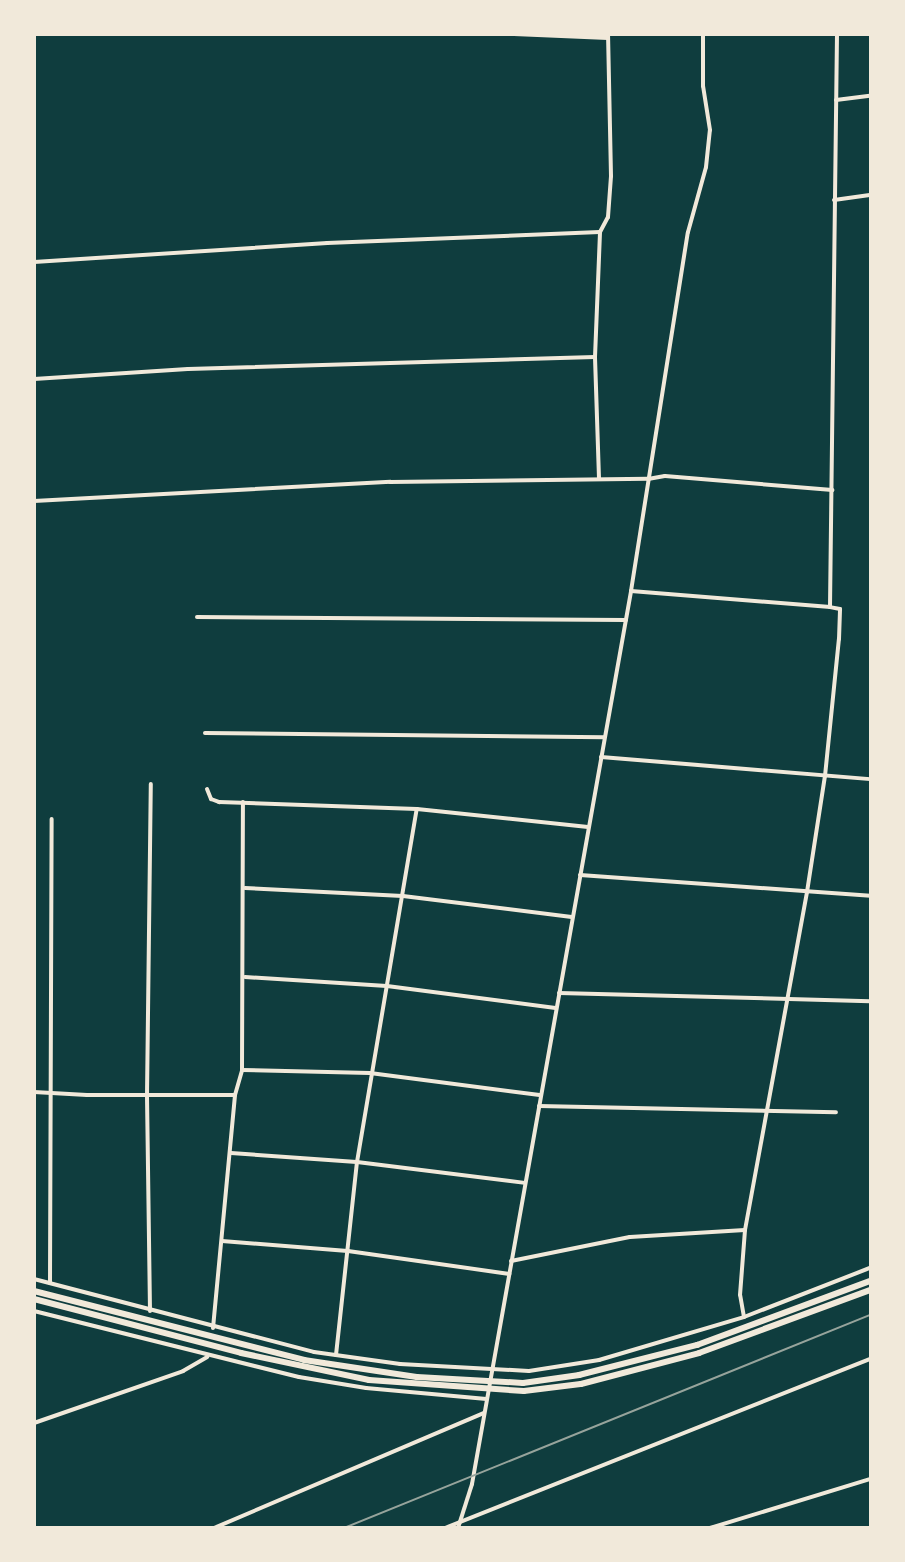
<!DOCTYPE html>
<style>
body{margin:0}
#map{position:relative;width:905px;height:1562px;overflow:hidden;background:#0f3d3e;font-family:Mulish,sans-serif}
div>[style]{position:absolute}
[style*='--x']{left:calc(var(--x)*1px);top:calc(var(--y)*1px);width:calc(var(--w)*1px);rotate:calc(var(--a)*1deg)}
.minor>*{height:4px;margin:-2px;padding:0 2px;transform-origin:2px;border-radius:2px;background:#f1e9da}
.trunk>*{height:6px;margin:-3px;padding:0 3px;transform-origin:3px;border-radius:3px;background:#f1e9da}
.rail>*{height:2px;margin:-1px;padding:0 1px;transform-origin:1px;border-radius:1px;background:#97a49c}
span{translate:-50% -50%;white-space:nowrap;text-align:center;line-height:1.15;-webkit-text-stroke:6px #f1e9da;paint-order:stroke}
.frame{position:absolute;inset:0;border:36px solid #f1e9da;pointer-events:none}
</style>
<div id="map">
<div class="minor">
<i style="--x:514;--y:34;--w:94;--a:2.4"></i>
<i style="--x:836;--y:100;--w:34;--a:-7"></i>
<i style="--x:834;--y:200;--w:36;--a:-8"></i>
<i style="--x:34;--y:262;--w:294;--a:-3.7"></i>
<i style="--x:327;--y:243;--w:273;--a:-2.3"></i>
<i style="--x:34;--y:379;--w:154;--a:-3.7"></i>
<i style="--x:188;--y:369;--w:407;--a:-1.7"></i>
<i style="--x:599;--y:478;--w:121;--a:-91.9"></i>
<i style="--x:595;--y:357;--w:125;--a:-87.7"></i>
<i style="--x:600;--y:232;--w:17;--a:-62"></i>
<i style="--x:608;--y:217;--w:41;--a:-85.8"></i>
<i style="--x:611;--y:176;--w:142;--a:-91.2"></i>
<i style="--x:34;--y:501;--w:357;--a:-3.1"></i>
<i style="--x:390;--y:482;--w:258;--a:-0.7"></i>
<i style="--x:648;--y:479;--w:17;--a:-10"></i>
<i style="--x:665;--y:476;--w:168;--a:4.8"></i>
<i style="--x:631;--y:591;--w:200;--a:4.6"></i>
<i style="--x:197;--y:617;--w:429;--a:0.4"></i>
<i style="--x:205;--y:733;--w:399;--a:0.6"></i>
<i style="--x:601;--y:757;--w:270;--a:4.7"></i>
<i style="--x:207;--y:789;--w:11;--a:68"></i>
<i style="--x:211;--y:799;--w:9;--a:21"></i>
<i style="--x:219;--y:802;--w:198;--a:2"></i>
<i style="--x:417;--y:809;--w:172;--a:6"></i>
<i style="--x:580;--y:875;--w:291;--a:4.1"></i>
<i style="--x:245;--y:888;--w:158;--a:2.9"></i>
<i style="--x:403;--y:896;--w:170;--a:7.1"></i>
<i style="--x:245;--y:977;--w:142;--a:3.6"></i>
<i style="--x:387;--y:986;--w:170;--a:7.4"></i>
<i style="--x:559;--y:993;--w:311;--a:1.5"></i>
<i style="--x:242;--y:1070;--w:128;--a:1.3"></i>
<i style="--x:370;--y:1073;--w:171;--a:7.4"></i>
<i style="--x:34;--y:1092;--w:53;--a:3.2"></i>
<i style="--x:87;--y:1095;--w:147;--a:0"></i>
<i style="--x:539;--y:1106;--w:297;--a:1.2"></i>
<i style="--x:231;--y:1153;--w:126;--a:4.1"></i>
<i style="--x:357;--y:1162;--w:169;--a:7.1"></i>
<i style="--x:222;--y:1241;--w:126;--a:4.5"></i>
<i style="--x:348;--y:1251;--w:163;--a:8.1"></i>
<i style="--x:511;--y:1261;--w:121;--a:-11.4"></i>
<i style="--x:630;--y:1237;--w:115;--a:-3.5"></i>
<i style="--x:34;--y:1279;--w:289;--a:14.6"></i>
<i style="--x:314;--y:1352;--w:87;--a:7.9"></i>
<i style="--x:400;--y:1364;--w:129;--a:3.1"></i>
<i style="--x:529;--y:1371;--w:71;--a:-8.9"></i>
<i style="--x:599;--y:1360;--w:151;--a:-16.5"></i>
<i style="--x:744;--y:1317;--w:135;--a:-21.3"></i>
<i style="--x:50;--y:1283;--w:464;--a:-89.8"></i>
<i style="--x:34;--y:1311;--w:273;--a:14"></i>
<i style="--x:299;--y:1377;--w:68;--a:9.3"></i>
<i style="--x:366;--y:1388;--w:121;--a:5.2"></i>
<i style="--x:150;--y:1311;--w:216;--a:-90.8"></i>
<i style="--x:147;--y:1095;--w:311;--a:-89.3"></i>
<i style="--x:744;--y:1317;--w:22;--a:-100"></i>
<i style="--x:740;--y:1295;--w:65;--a:-85.6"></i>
<i style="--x:745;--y:1230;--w:344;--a:-79.6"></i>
<i style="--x:807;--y:892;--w:117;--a:-81.2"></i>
<i style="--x:825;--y:776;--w:138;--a:-84.2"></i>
<i style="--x:839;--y:639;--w:30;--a:-88"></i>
<i style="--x:840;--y:609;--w:10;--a:-169"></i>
<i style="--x:830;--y:607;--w:573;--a:-89.3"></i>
<i style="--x:213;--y:1328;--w:234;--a:-84.6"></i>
<i style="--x:235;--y:1095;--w:26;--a:-74"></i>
<i style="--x:242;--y:1070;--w:268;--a:-89.8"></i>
<i style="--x:336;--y:1355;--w:194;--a:-83.8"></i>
<i style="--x:357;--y:1162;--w:358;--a:-80.4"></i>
<i style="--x:34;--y:1423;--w:158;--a:-19.2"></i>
<i style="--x:183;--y:1371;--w:28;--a:-30"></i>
<i style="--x:214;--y:1528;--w:293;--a:-23.1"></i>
<i style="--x:445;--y:1528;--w:457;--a:-21.7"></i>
<i style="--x:458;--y:1528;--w:46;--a:-72.3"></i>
<i style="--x:472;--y:1484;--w:907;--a:-79.9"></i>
<i style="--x:631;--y:591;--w:363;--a:-81"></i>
<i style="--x:688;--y:232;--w:67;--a:-74.5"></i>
<i style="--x:706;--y:167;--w:37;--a:-84"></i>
<i style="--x:710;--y:130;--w:45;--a:-99"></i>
<i style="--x:703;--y:86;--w:52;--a:-90"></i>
<i style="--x:710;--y:1528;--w:167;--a:-17"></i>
</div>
<div class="trunk">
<i style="--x:34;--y:1291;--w:279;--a:14.3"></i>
<i style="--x:304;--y:1360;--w:114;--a:8.6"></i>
<i style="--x:417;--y:1377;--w:106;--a:3.2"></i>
<i style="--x:523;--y:1383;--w:57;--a:-8.1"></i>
<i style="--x:579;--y:1375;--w:122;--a:-14.3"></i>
<i style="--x:697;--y:1345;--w:184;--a:-20.3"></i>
<i style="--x:34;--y:1299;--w:214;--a:14.6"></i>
<i style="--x:241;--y:1353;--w:131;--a:11.9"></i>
<i style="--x:369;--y:1380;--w:155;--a:4.1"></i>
<i style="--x:524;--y:1391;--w:57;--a:-7"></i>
<i style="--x:581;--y:1384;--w:122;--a:-14.7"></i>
<i style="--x:699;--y:1353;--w:182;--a:-20.2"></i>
</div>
<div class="rail">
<i style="--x:344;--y:1528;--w:567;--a:-22.05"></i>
</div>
<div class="frame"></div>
</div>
